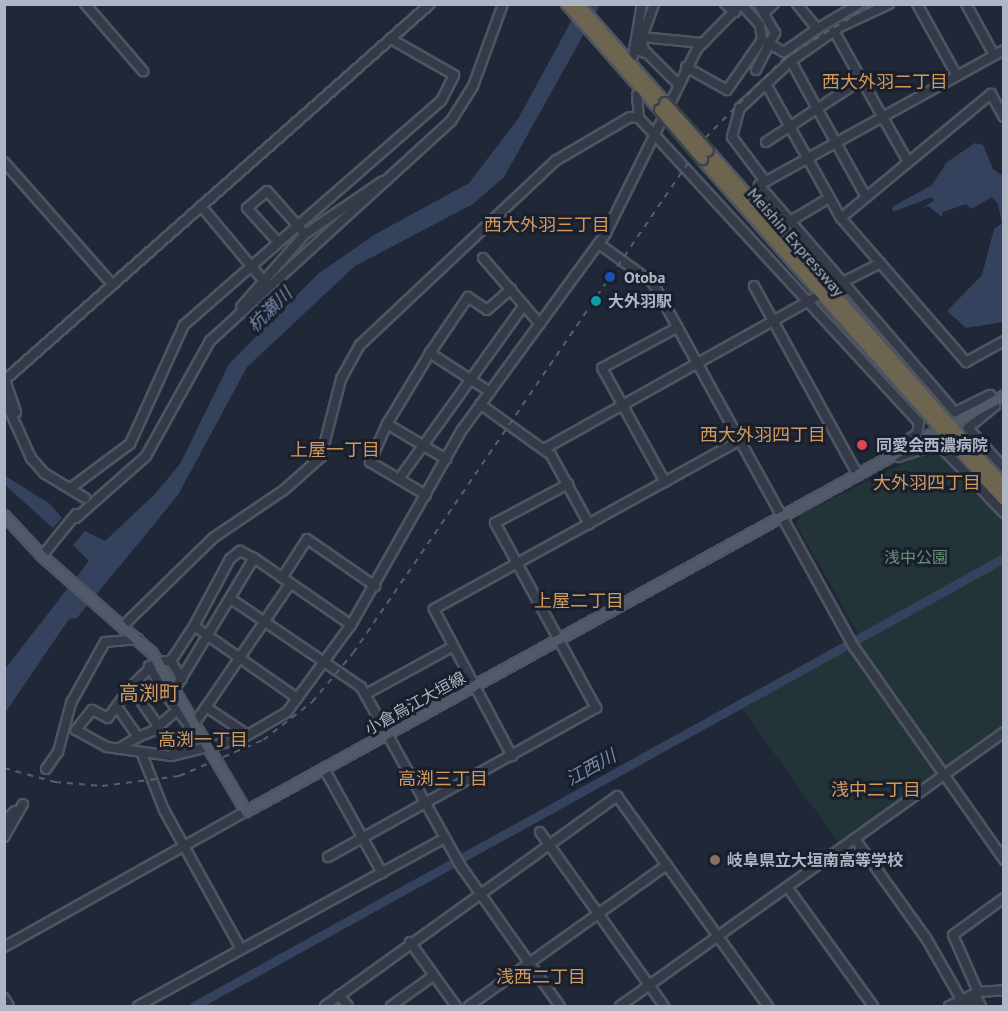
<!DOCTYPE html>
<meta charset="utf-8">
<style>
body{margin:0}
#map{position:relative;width:1008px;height:1011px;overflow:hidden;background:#202837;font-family:"PT Sans","Noto Sans JP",sans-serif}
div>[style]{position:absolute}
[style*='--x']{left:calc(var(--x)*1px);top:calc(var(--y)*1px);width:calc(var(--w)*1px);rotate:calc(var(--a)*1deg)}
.green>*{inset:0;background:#223438}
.water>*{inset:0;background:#34425e}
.river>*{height:9px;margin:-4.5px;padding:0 4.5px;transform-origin:4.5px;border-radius:4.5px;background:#34425e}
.roads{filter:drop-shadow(2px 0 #4e5562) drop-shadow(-2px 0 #4e5562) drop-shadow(0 2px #4e5562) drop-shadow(0 -2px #4e5562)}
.minor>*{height:8px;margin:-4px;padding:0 4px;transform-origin:4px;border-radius:4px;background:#343a48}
.major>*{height:9px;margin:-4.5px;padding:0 4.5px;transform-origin:4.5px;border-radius:4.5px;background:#525968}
.highway>*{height:10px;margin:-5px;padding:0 5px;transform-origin:5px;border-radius:5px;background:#6e6551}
.rail>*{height:1.5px;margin-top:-0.75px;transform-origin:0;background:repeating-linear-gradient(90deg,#565e6f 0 6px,transparent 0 12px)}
.bridges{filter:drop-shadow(2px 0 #3b424f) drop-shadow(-2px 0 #3b424f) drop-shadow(0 2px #3b424f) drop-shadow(0 -2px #3b424f)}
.highway-bridge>*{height:10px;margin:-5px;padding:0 5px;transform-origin:5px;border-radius:5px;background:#6e6551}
.dots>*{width:16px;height:16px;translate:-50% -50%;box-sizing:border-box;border:3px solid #191f2c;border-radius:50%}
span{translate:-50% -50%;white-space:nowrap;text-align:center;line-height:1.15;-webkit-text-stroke:6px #191f2c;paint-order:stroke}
.street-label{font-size:16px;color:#aeb5c4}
.poi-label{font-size:16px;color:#aeb5c4;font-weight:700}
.left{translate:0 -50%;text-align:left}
.park-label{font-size:16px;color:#669475}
.neighbourhood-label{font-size:18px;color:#d19a5c}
.water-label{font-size:18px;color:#7689ac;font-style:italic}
.quarter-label{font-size:20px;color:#d19a5c}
.frame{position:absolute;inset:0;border:6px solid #aeb5c4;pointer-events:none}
</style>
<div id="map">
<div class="green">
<i style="clip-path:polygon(937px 447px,1003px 520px,1003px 728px,841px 846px,740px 706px,861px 638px,796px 524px,801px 514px)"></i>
</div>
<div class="water">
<i style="clip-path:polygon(580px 5px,600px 5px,504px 177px,473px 204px,355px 266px,247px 367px,178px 495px,77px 618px,69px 619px,5px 713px,5px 669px,89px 561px,73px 545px,85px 531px,105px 541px,154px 495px,180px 464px,229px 364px,318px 274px,374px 235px,469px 183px,518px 119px)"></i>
<i style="clip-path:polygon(975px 143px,983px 145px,993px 169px,1003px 176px,1003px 322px,966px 328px,947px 311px,982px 275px,994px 229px,1002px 223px,998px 204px,992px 197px,971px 209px,966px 204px,943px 212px,942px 217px,928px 206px,920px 209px,934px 201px,932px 197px,893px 212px,892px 207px,932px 185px,947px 162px)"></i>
<i style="clip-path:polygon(4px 475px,50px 504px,62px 518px,53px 528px,5px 485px)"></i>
</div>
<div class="river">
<i style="--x:194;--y:1006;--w:926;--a:-28.95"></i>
</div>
<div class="roads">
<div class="minor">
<i style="--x:85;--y:4;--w:89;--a:49.1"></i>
<i style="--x:725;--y:4;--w:13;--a:39"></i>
<i style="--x:797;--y:4;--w:32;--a:51"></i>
<i style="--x:817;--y:29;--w:49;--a:-30.8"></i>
<i style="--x:917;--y:4;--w:82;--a:60.9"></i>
<i style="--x:966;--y:4;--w:58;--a:61.2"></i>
<i style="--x:765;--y:12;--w:12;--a:-42"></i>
<i style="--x:834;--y:31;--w:150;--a:60.5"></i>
<i style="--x:642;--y:37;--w:60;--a:5.7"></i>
<i style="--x:762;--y:40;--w:25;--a:29"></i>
<i style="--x:784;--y:52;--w:40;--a:-34.9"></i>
<i style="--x:634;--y:49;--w:14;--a:17"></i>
<i style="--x:647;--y:53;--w:44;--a:45"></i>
<i style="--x:1004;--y:50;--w:280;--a:151.1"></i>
<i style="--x:759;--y:185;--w:300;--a:49.2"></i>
<i style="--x:955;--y:412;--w:39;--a:-26"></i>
<i style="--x:990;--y:395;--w:12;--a:66"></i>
<i style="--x:995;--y:406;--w:35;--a:141"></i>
<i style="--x:968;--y:428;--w:54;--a:48"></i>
<i style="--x:645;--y:53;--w:14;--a:-107"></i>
<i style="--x:641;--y:40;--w:38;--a:-70"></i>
<i style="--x:633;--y:56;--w:53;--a:-80.2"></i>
<i style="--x:791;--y:61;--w:60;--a:-34.8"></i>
<i style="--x:840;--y:27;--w:54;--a:-25.1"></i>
<i style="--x:686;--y:67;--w:47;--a:29.3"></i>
<i style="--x:727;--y:90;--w:61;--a:-55"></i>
<i style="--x:762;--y:40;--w:15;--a:-98"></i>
<i style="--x:760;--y:25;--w:28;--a:-132"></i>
<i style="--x:756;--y:70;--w:42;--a:-62.8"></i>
<i style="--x:775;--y:33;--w:34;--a:-120"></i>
<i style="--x:766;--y:84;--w:154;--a:60.8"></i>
<i style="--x:841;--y:218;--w:191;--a:49"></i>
<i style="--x:966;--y:362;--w:43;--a:-28.9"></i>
<i style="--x:637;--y:95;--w:23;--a:85"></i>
<i style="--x:639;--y:118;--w:413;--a:47.4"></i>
<i style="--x:919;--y:422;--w:12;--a:99"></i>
<i style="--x:917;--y:434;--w:26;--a:148"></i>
<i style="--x:895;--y:448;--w:10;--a:66"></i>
<i style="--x:899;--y:457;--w:41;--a:-18.4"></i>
<i style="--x:938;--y:444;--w:95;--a:46.3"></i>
<i style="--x:819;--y:112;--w:97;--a:61.1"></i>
<i style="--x:766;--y:142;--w:113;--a:-33.1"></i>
<i style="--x:4;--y:162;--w:164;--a:48.5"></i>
<i style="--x:765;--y:181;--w:55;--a:-126.9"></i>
<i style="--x:732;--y:137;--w:30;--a:-75"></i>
<i style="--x:740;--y:108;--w:69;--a:-42.7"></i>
<i style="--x:791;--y:61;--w:50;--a:61.4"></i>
<i style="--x:201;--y:206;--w:95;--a:50.1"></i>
<i style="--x:841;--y:218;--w:195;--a:-39.6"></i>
<i style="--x:991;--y:94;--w:26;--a:61"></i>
<i style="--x:782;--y:226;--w:55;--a:-30.8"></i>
<i style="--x:276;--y:240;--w:43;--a:-132.2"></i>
<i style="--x:247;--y:208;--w:26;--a:-40"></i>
<i style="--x:267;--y:191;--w:57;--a:48.5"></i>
<i style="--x:599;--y:244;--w:67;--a:35.8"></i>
<i style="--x:653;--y:283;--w:416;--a:61.1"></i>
<i style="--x:854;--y:647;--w:261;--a:54.8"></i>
<i style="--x:483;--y:258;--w:87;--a:49.2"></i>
<i style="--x:754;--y:286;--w:216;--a:61.2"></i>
<i style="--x:835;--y:286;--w:51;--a:-26.6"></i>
<i style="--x:241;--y:307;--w:97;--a:-48.8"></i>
<i style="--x:305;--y:234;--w:94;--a:-34.2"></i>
<i style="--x:4;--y:377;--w:37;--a:71"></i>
<i style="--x:6;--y:379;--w:566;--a:-41.49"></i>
<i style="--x:490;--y:392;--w:72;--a:-147"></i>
<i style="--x:430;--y:353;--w:68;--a:-55.8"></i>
<i style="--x:468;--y:297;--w:23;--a:34"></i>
<i style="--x:487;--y:310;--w:32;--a:-41"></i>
<i style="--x:4;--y:398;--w:66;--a:65.8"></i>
<i style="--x:31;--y:458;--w:20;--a:49"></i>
<i style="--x:44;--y:473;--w:48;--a:31.4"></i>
<i style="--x:480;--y:404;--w:87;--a:35.7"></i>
<i style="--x:551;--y:455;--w:79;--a:61.2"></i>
<i style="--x:387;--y:424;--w:83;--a:-58.8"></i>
<i style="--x:544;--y:449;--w:314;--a:-29.2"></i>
<i style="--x:399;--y:479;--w:214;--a:-54.3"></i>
<i style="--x:665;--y:482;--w:130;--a:-118.9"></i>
<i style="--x:602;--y:368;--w:86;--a:-28.3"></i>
<i style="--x:72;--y:487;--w:72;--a:-36.6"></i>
<i style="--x:130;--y:444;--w:131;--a:-65.6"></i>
<i style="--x:184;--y:325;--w:341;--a:-41.1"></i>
<i style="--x:441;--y:101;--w:29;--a:-63"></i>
<i style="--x:454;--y:75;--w:73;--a:-150.3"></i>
<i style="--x:426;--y:495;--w:65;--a:-149.5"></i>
<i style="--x:370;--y:462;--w:42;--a:-65.9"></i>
<i style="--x:387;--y:424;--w:69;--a:30.7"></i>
<i style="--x:76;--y:518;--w:94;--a:-41.5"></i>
<i style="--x:146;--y:456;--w:132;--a:-60.9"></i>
<i style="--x:210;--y:341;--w:326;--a:-42.4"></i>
<i style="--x:451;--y:121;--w:41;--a:-57.8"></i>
<i style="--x:473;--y:86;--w:87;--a:-69.9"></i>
<i style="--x:42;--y:556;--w:54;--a:-51"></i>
<i style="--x:282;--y:578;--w:46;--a:-57.3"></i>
<i style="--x:307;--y:539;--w:83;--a:34.7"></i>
<i style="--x:231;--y:599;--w:157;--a:34.1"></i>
<i style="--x:361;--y:687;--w:204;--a:60.9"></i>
<i style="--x:460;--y:865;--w:173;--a:54.7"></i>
<i style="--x:124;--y:625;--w:124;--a:-44.3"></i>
<i style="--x:213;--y:538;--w:86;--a:-34.1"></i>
<i style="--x:284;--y:490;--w:50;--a:-41.7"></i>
<i style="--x:321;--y:457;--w:81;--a:-75.6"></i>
<i style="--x:341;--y:379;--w:39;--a:-61"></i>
<i style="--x:360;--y:345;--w:268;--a:-43.3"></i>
<i style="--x:555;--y:161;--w:87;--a:-30.4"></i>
<i style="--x:630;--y:117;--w:9;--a:6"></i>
<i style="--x:194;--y:626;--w:76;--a:-61.8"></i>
<i style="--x:230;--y:559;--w:13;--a:-39"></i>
<i style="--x:240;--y:551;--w:16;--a:27"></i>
<i style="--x:164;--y:661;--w:7;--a:0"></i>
<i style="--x:171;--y:661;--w:21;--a:59"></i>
<i style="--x:171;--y:661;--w:42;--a:-56.7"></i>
<i style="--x:194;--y:626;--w:126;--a:35"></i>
<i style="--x:155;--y:663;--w:34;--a:135"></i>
<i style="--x:131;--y:687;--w:49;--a:55"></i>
<i style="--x:149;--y:666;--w:34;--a:60"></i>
<i style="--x:166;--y:695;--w:8;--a:-45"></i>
<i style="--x:178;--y:684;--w:147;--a:-58.9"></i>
<i style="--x:254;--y:558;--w:118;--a:34.6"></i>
<i style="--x:131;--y:687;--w:39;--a:127"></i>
<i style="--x:108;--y:718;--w:18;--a:-153"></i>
<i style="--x:92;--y:710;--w:26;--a:129"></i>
<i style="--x:76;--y:730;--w:35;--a:29"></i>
<i style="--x:107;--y:747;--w:65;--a:8"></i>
<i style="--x:171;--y:756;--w:72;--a:-13.7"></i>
<i style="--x:241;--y:739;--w:53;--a:-30.4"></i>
<i style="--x:287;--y:712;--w:108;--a:-53.7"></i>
<i style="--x:351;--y:625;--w:224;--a:-60.4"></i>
<i style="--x:462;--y:430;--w:244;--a:-53.8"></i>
<i style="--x:606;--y:233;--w:205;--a:-63.7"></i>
<i style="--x:697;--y:49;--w:63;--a:-45.6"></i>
<i style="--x:366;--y:694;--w:98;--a:-28.7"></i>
<i style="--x:166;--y:695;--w:40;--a:53"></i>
<i style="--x:117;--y:707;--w:37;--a:55"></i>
<i style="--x:138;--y:737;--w:23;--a:149"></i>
<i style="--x:206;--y:707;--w:149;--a:-55.7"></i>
<i style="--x:138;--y:737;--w:16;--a:-22"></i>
<i style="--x:153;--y:731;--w:32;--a:-41"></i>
<i style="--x:142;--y:754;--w:60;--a:68.6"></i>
<i style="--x:164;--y:810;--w:159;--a:61"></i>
<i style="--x:171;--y:756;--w:60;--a:-54.5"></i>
<i style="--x:206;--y:707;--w:50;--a:33.7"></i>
<i style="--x:512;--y:756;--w:166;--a:-118"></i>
<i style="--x:434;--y:609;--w:350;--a:-28.9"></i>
<i style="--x:46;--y:769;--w:21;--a:-55"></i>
<i style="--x:58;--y:752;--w:51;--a:-75.1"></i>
<i style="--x:71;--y:703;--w:70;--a:-60.9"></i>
<i style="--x:105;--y:642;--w:33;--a:-5"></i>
<i style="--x:325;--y:770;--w:118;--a:61"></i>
<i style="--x:4;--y:821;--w:15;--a:-42"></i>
<i style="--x:540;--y:832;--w:214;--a:54.5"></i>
<i style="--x:4;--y:837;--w:38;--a:-60"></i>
<i style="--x:855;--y:839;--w:122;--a:54.4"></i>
<i style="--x:926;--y:938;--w:70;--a:60.2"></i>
<i style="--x:328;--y:857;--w:307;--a:-29.1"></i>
<i style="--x:596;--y:708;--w:211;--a:-118.6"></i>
<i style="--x:495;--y:523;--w:83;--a:-28.1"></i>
<i style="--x:788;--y:888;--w:145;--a:54.2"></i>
<i style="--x:410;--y:942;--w:79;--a:54.3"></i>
<i style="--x:4;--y:947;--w:278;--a:-29.3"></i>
<i style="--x:978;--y:992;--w:62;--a:-113.7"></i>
<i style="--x:953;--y:935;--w:63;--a:-36"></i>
<i style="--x:339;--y:995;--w:14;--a:51"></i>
<i style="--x:4;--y:998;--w:9;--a:58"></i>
<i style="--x:138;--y:1006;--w:350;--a:-28.7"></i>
<i style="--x:325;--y:1006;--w:360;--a:-35.7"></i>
<i style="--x:617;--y:796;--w:259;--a:54.3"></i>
<i style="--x:391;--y:1006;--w:52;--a:-35.5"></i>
<i style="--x:469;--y:1006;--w:243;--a:-35.5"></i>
<i style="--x:620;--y:1006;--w:472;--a:-35.5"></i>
<i style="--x:949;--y:1006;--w:32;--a:-26"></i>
<i style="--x:978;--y:992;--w:26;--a:-4"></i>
<i style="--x:962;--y:1006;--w:17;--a:-25"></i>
<i style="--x:977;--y:999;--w:8;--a:60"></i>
</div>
<div class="major">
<i style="--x:956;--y:421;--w:55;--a:-28.4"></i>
<i style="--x:4;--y:515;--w:56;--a:47.2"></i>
<i style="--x:42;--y:556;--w:147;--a:41.4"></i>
<i style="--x:152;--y:653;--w:184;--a:59.3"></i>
<i style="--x:246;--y:811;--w:788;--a:-28.84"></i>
</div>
<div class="highway">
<i style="--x:567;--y:4;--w:141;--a:48.7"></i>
<i style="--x:578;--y:4;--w:132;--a:48.7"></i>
<i style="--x:708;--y:151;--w:447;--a:48.5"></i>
<i style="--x:702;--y:159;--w:456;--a:48.5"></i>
</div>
</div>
<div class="rail">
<i style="--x:4;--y:768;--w:53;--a:15.4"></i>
<i style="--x:55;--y:782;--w:47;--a:4.9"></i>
<i style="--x:102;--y:786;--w:78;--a:-7.4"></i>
<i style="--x:179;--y:776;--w:91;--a:-23.2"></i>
<i style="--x:263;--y:740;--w:62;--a:-37.8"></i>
<i style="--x:312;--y:702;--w:64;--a:-50.1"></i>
<i style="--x:353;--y:653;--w:624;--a:-55.65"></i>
<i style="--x:705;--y:138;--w:111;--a:-45.4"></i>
<i style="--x:783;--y:59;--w:105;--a:-31.7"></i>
</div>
<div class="bridges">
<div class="highway-bridge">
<i style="--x:665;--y:103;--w:64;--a:48.1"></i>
<i style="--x:660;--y:110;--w:65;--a:49.4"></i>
</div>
</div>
<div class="dots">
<i style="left:610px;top:277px;background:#1a4fb4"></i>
<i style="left:596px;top:301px;background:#0f9aa8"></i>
<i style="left:862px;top:445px;background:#e0444e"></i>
<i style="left:715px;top:860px;background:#8d6e63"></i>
</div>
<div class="street-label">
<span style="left:796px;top:242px;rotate:49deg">Meishin Expressway</span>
<span style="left:415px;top:703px;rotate:-29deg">小倉烏江大垣線</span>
</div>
<div class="poi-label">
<span class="left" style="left:624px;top:277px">Otoba</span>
<span class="left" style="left:608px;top:301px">大外羽駅</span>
<span class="left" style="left:876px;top:445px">同愛会西濃病院</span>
<span class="left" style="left:727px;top:860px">岐阜県立大垣南高等学校</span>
</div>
<div class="park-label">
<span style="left:916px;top:557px">浅中公園</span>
</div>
<div class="neighbourhood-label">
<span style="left:885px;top:82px">西大外羽二丁目</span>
<span style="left:547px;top:225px">西大外羽三丁目</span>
<span style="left:763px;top:435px">西大外羽四丁目</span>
<span style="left:335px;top:450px">上屋一丁目</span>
<span style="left:927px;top:483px">大外羽四丁目</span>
<span style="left:579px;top:601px">上屋二丁目</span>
<span style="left:203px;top:740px">高渕一丁目</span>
<span style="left:443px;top:779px">高渕三丁目</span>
<span style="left:876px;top:790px">浅中二丁目</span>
<span style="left:541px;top:977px">浅西二丁目</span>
</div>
<div class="water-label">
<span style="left:270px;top:310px;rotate:-45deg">杭瀬川</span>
<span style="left:591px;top:768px;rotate:-29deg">江西川</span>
</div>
<div class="quarter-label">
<span style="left:149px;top:693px">高渕町</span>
</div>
<div class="frame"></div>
</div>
